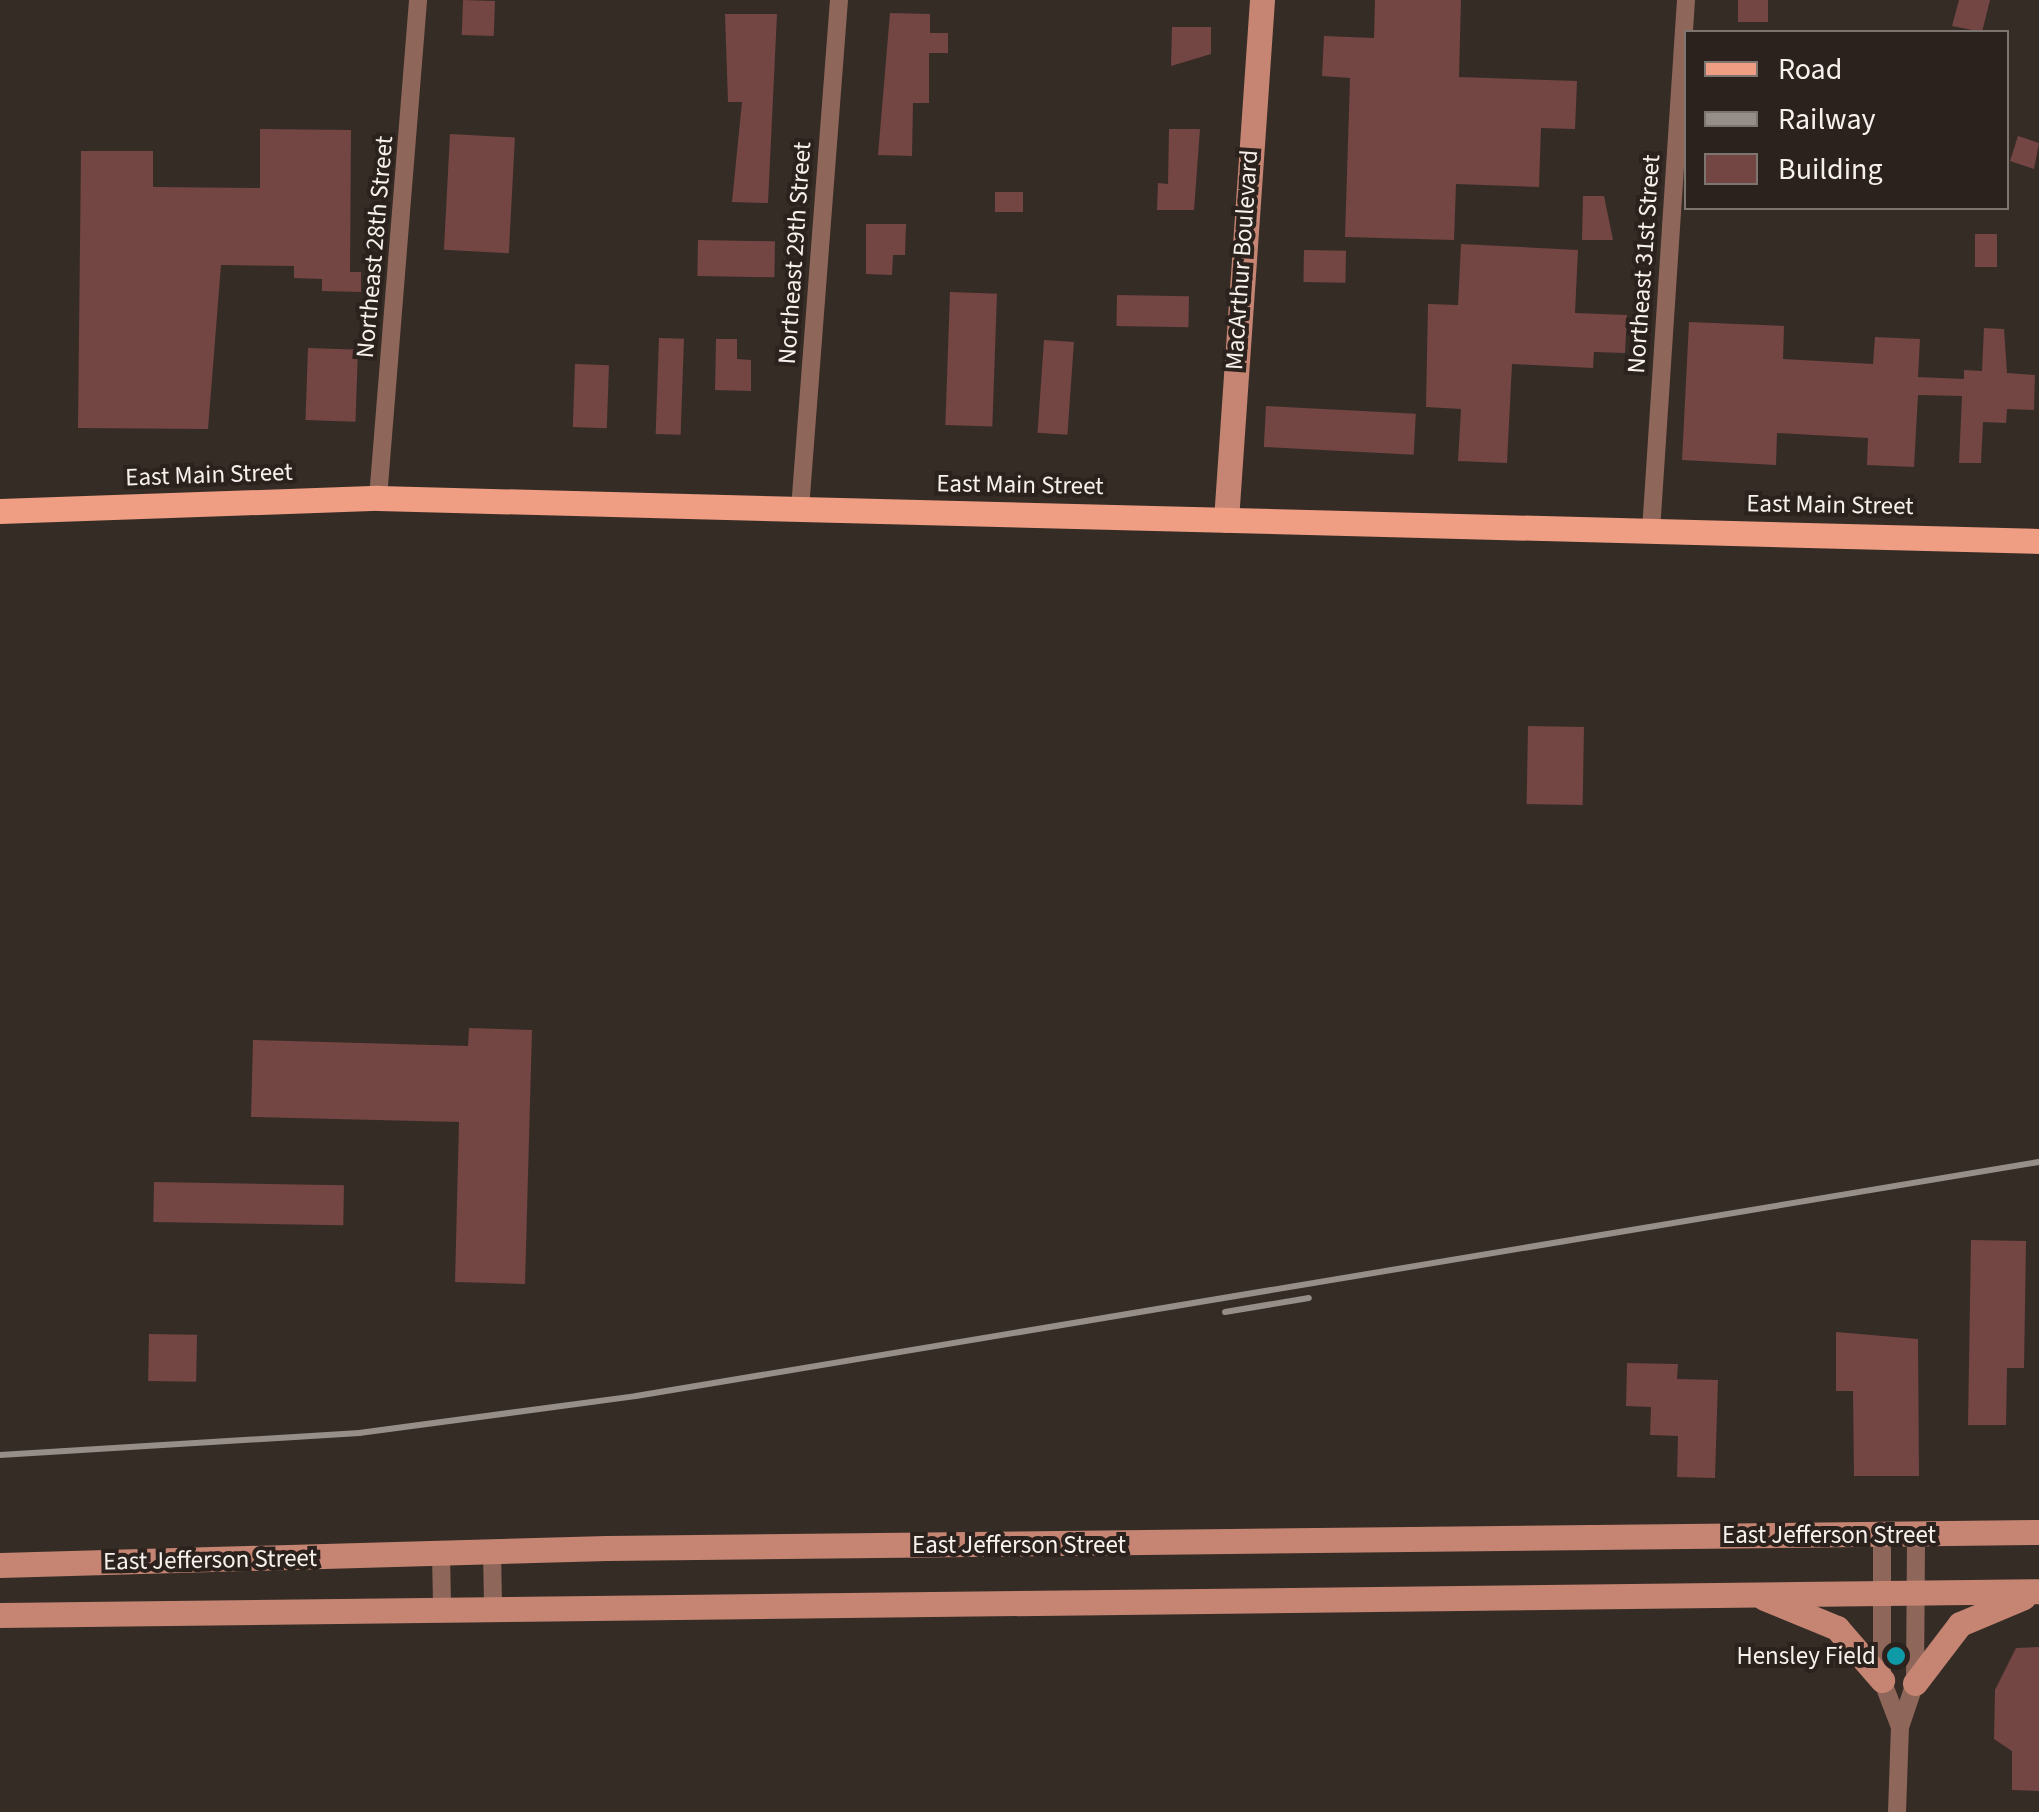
<!DOCTYPE html>
<style>
body{margin:0}
#map{position:relative;width:2039px;height:1812px;overflow:hidden;background:#362c26;font-family:"Source Sans 3",sans-serif}
div>[style]{position:absolute}
[style*='--x']{left:calc(var(--x)*1px);top:calc(var(--y)*1px);width:calc(var(--w)*1px);rotate:calc(var(--a)*1deg)}
.building>*{inset:0;background:#734543;transform-origin:0 0}
.street>*{height:18px;margin:-9px;padding:0 9px;transform-origin:9px;border-radius:9px;background:#8f675a}
.secondary>*{height:25px;margin:-12.5px;padding:0 12.5px;transform-origin:12.5px;border-radius:12.5px;background:#c58572}
.primary>*{height:25px;margin:-12.5px;padding:0 12.5px;transform-origin:12.5px;border-radius:12.5px;background:#ef9d83}
.rail>*{height:6px;margin:-3px;padding:0 3px;transform-origin:3px;border-radius:3px;background:#968e89}
.dots>*{width:28px;height:28px;translate:-50% -50%;box-sizing:border-box;border:5px solid #2b221d;border-radius:50%}
span{translate:-50% -50%;white-space:nowrap;text-align:center;line-height:1.15;-webkit-text-stroke:8px #2b221d;paint-order:stroke}
.street-label{font-size:25px;color:#f7f1ed}
.poi-label{font-size:25px;color:#f7f1ed}
.right{translate:-100% -50%;text-align:right}
.legend{position:absolute;left:1684px;top:30px;width:325px;height:180px;box-sizing:border-box;background:#2b221d;border:2px solid #7d7570;margin:0;padding:12px 18px;list-style:none;font-size:30px;color:#f7f1ed}
.legend li{display:flex;align-items:center;gap:20px;height:50px}
.legend b{width:50px;border:2px solid #7d7570}
</style>
<div id="map">
<div class="building">
<i style="left:463px;top:0;width:32px;height:35px;rotate:2deg"></i>
<i style="clip-path:polygon(1375px 0,1461px 0,1459px 77px,1577px 81px,1575px 129px,1541px 128px,1539px 187px,1456px 184px,1454px 240px,1345px 237px,1350px 78px,1322px 76px,1324px 36px,1374px 38px)"></i>
<i style="left:1738px;top:0;width:30px;height:22px"></i>
<i style="clip-path:polygon(1959px 0,1990px 0,1982px 32px,1952px 26px)"></i>
<i style="clip-path:polygon(890px 13px,930px 14px,930px 33px,948px 33px,948px 53px,929px 53px,929px 103px,913px 103px,912px 156px,878px 155px)"></i>
<i style="clip-path:polygon(725px 14px,777px 14px,768px 203px,732px 202px,742px 102px,728px 102px)"></i>
<i style="clip-path:polygon(1172px 27px,1211px 27px,1211px 54px,1171px 66px)"></i>
<i style="clip-path:polygon(260px 129px,351px 130px,350px 272px,361px 272px,361px 292px,322px 291px,322px 279px,294px 278px,294px 266px,221px 265px,208px 429px,78px 428px,81px 151px,153px 151px,153px 187px,260px 188px)"></i>
<i style="clip-path:polygon(1169px 129px,1200px 129px,1194px 210px,1157px 210px,1158px 183px,1168px 184px)"></i>
<i style="left:450px;top:134px;width:65px;height:116px;rotate:3deg"></i>
<i style="clip-path:polygon(2018px 136px,2039px 143px,2034px 169px,2010px 161px)"></i>
<i style="left:995px;top:192px;width:28px;height:20px"></i>
<i style="clip-path:polygon(1583px 196px,1604px 196px,1613px 240px,1582px 240px)"></i>
<i style="clip-path:polygon(866px 224px,906px 224px,905px 255px,893px 255px,892px 275px,866px 274px)"></i>
<i style="left:1975px;top:234px;width:22px;height:33px"></i>
<i style="left:698px;top:240px;width:77px;height:36px;rotate:1deg"></i>
<i style="clip-path:polygon(1461px 244px,1578px 250px,1575px 313px,1627px 315px,1625px 353px,1594px 352px,1593px 368px,1512px 364px,1507px 463px,1458px 461px,1461px 409px,1426px 407px,1428px 304px,1458px 305px)"></i>
<i style="left:1304px;top:250px;width:42px;height:32px;rotate:1deg"></i>
<i style="left:950px;top:292px;width:47px;height:133px;rotate:2deg"></i>
<i style="left:1117px;top:295px;width:72px;height:31px;rotate:1deg"></i>
<i style="clip-path:polygon(1689px 322px,1784px 326px,1783px 359px,1873px 364px,1875px 337px,1920px 339px,1918px 377px,1964px 379px,1964px 370px,1982px 371px,1984px 328px,2004px 329px,2007px 373px,2035px 375px,2034px 410px,2007px 409px,2006px 423px,1983px 422px,1981px 463px,1959px 463px,1962px 396px,1918px 395px,1914px 467px,1867px 465px,1868px 438px,1777px 433px,1776px 465px,1682px 460px)"></i>
<i style="left:659px;top:338px;width:25px;height:96px;rotate:2deg"></i>
<i style="clip-path:polygon(716px 339px,737px 339px,737px 359px,751px 360px,751px 391px,715px 390px)"></i>
<i style="left:1044px;top:340px;width:30px;height:93px;rotate:4deg"></i>
<i style="left:308px;top:348px;width:50px;height:72px;rotate:2deg"></i>
<i style="left:575px;top:364px;width:34px;height:63px;rotate:2deg"></i>
<i style="left:1266px;top:406px;width:150px;height:41px;rotate:3deg"></i>
<i style="left:1528px;top:726px;width:56px;height:78px;rotate:1deg"></i>
<i style="clip-path:polygon(469px 1028px,532px 1030px,525px 1284px,455px 1282px,459px 1122px,251px 1117px,253px 1040px,468px 1046px)"></i>
<i style="left:154px;top:1182px;width:190px;height:40px;rotate:1deg"></i>
<i style="clip-path:polygon(1971px 1240px,2026px 1241px,2024px 1368px,2007px 1368px,2006px 1425px,1968px 1425px)"></i>
<i style="clip-path:polygon(1836px 1332px,1918px 1339px,1919px 1476px,1854px 1476px,1853px 1391px,1836px 1391px)"></i>
<i style="left:149px;top:1334px;width:48px;height:47px;rotate:1deg"></i>
<i style="clip-path:polygon(1627px 1363px,1678px 1364px,1677px 1379px,1718px 1380px,1715px 1478px,1677px 1477px,1678px 1436px,1650px 1435px,1651px 1407px,1626px 1406px)"></i>
<i style="clip-path:polygon(2039px 1647px,2039px 1791px,2012px 1790px,2012px 1751px,1994px 1739px,1995px 1690px,2016px 1648px)"></i>
</div>
<div class="street">
<i style="--x:378;--y:498;--w:500;--a:-85.4"></i>
<i style="--x:800;--y:509;--w:510;--a:-85.62"></i>
<i style="--x:1651;--y:531;--w:532;--a:-86.23"></i>
<i style="--x:1882;--y:1534;--w:146;--a:90"></i>
<i style="--x:1882;--y:1680;--w:50;--a:69"></i>
<i style="--x:492;--y:1551;--w:52;--a:88.9"></i>
<i style="--x:441;--y:1555;--w:49;--a:88.8"></i>
<i style="--x:1897;--y:1812;--w:85;--a:-88"></i>
<i style="--x:1900;--y:1727;--w:46;--a:-71.2"></i>
<i style="--x:1915;--y:1683;--w:149;--a:-89.6"></i>
</div>
<div class="secondary">
<i style="--x:1226;--y:520;--w:521;--a:-86.04"></i>
<i style="--x:0;--y:1565;--w:607;--a:-1.6"></i>
<i style="--x:607;--y:1548;--w:1432;--a:-0.64"></i>
<i style="--x:1764;--y:1598;--w:79;--a:22.3"></i>
<i style="--x:1837;--y:1628;--w:69;--a:49.1"></i>
<i style="--x:0;--y:1615;--w:2039;--a:-0.67"></i>
<i style="--x:1915;--y:1683;--w:74;--a:-52.7"></i>
<i style="--x:1960;--y:1624;--w:69;--a:-22.9"></i>
</div>
<div class="primary">
<i style="--x:0;--y:511;--w:378;--a:-2"></i>
<i style="--x:378;--y:498;--w:1662;--a:1.48"></i>
</div>
<div class="rail">
<i style="--x:1225;--y:1312;--w:85;--a:-9.5"></i>
<i style="--x:0;--y:1455;--w:360;--a:-3.5"></i>
<i style="--x:359;--y:1433;--w:279;--a:-7.6"></i>
<i style="--x:636;--y:1396;--w:1422;--a:-9.47"></i>
</div>
<div class="dots">
<i style="left:1896px;top:1656px;background:#0f9aa8"></i>
</div>
<div class="street-label">
<span style="left:375px;top:247px;rotate:-85deg">Northeast 28th Street</span>
<span style="left:795px;top:253px;rotate:-86deg">Northeast 29th Street</span>
<span style="left:1242px;top:260px;rotate:-86deg">MacArthur Boulevard</span>
<span style="left:1644px;top:264px;rotate:-86deg">Northeast 31st Street</span>
<span style="left:209px;top:475px;rotate:-2deg">East Main Street</span>
<span style="left:1020px;top:485px;rotate:1deg">East Main Street</span>
<span style="left:1830px;top:505px;rotate:1deg">East Main Street</span>
<span style="left:1829px;top:1535px">East Jefferson Street</span>
<span style="left:1019px;top:1545px">East Jefferson Street</span>
<span style="left:210px;top:1560px;rotate:-1deg">East Jefferson Street</span>
</div>
<div class="poi-label">
<span class="right" style="left:1876px;top:1656px">Hensley Field</span>
</div>
<ul class="legend">
<li><b style="height:12px;background:#ef9d83"></b>Road</li>
<li><b style="height:12px;background:#968e89"></b>Railway</li>
<li><b style="height:28px;background:#734543"></b>Building</li>
</ul>
</div>
